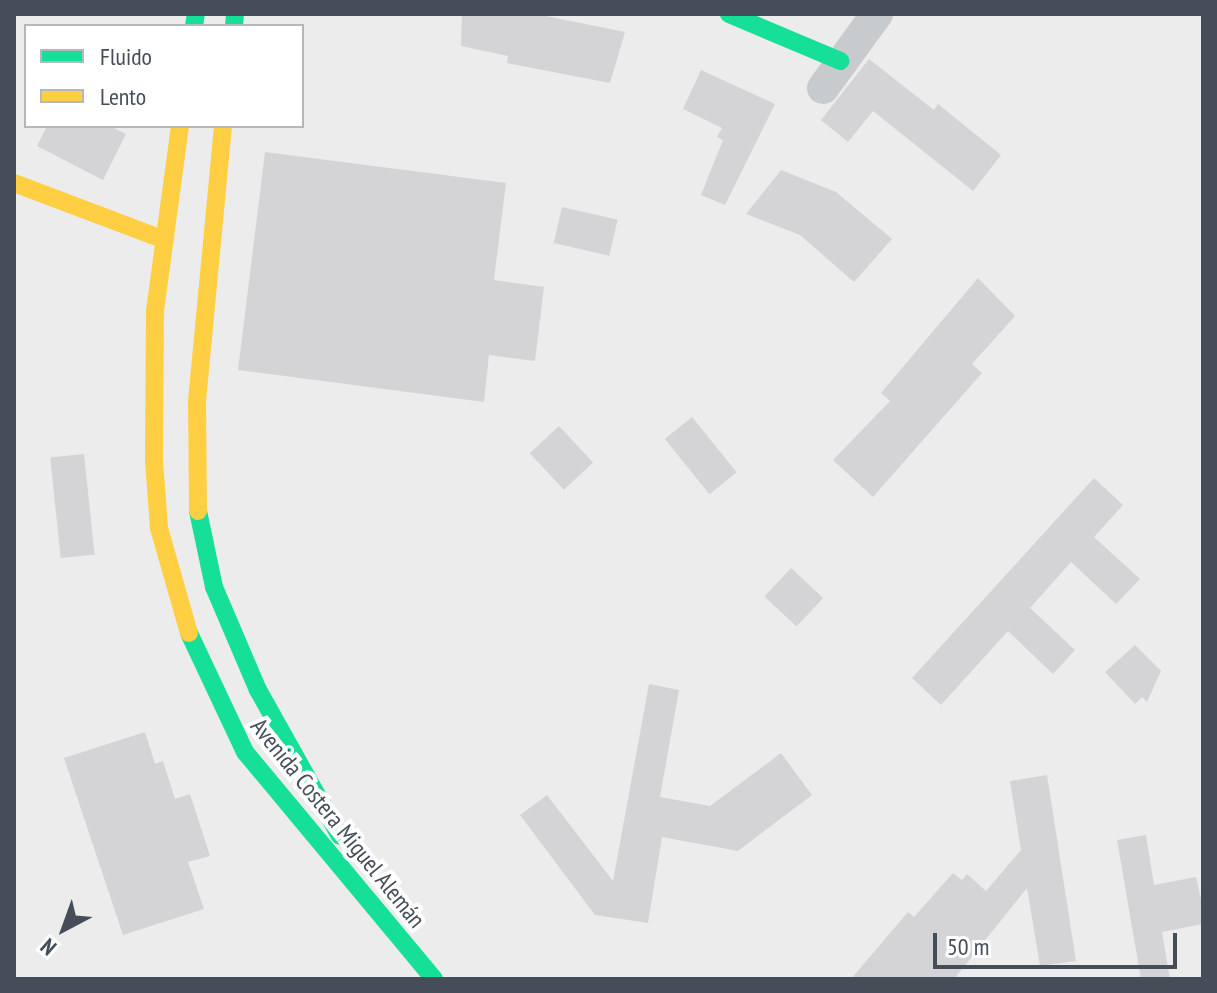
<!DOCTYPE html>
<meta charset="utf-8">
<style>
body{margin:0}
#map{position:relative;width:1217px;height:993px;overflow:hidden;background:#edecec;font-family:"PT Sans Narrow",sans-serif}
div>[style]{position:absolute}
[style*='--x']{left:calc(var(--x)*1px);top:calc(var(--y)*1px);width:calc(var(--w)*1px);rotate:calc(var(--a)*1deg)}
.building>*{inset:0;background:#d4d4d6;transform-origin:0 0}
.street>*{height:32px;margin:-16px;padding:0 16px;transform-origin:16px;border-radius:16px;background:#c8cbcd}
.fast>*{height:18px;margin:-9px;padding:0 9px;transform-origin:9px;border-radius:9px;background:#16e098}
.slow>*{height:18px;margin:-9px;padding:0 9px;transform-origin:9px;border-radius:9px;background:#ffcf43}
span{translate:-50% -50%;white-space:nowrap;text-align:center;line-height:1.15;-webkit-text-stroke:8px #fff;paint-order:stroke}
.street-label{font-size:24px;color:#444d58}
.frame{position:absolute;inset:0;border:16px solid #444d58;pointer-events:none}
.legend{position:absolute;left:24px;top:24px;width:280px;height:104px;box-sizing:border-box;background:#fff;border:2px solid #b4b8bc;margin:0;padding:10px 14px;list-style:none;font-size:24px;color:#444d58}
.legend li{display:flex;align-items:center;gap:16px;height:40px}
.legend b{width:40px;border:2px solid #b4b8bc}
.north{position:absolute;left:24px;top:889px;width:80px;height:80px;-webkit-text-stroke:6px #fff;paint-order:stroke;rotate:221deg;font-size:22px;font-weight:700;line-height:32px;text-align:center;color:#444d58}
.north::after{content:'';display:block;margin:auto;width:28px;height:36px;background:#444d58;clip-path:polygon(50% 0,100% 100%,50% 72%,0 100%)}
.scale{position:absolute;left:933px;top:933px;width:244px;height:36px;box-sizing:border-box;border:4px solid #444d58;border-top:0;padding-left:10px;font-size:24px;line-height:28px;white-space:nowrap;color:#444d58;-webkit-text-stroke:6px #fff;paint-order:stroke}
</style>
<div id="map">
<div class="building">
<i style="clip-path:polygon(462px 14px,536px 14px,625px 32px,610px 83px,507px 63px,508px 56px,461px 46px)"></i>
<i style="clip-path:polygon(869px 59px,934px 110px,938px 104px,1001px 155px,973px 191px,873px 111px,848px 142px,821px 120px)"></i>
<i style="clip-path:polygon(701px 70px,775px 104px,725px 205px,701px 195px,723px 140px,717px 137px,722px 128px,683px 109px)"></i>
<i style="clip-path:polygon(47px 126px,110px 126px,126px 134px,103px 180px,37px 146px)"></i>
<i style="clip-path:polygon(265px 152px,506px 183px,494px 280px,544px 287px,535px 361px,489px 355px,484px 402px,238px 370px)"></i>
<i style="clip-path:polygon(781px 170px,836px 192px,892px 239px,854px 282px,800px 235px,746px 214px)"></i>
<i style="left:562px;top:207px;width:57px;height:37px;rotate:13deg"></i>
<i style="clip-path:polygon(978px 278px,1015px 316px,972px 364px,982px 373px,873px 497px,833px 460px,890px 401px,881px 393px)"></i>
<i style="left:692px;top:417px;width:71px;height:35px;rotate:51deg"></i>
<i style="left:559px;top:426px;width:50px;height:40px;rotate:47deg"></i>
<i style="left:84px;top:454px;width:101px;height:34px;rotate:84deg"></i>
<i style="clip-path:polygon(1094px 478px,1123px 505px,1094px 537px,1140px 579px,1116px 604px,1071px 562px,1030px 608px,1075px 650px,1053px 674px,1008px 631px,941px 705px,912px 678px)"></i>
<i style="left:791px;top:568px;width:44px;height:39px;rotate:43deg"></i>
<i style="clip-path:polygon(1135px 645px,1161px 671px,1147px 702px,1142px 697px,1135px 704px,1105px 672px)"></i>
<i style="clip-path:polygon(649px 684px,679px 690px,660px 797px,710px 806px,781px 753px,812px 795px,738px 851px,662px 837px,648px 923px,595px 915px,520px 815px,547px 795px,613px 881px)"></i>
<i style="clip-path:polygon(145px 732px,155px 764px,163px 761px,175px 799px,190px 794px,210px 856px,188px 862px,204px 909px,123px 935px,64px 758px)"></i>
<i style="clip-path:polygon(1047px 775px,1076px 961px,1040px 966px,1027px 888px,954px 979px,851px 979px,908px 912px,914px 917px,953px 873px,962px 880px,967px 874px,986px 891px,1021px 850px,1010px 781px)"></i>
<i style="clip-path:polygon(1146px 835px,1154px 885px,1196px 877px,1203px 908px,1203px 924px,1162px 932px,1170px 979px,1141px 979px,1117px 840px)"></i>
</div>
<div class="street">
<i style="--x:823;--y:88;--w:92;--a:-53.9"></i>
</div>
<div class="fast">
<i style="--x:729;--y:14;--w:121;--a:22.9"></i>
<i style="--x:194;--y:26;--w:12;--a:-81"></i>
<i style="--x:234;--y:26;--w:12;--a:-85"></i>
<i style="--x:198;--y:511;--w:78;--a:78.1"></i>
<i style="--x:214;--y:587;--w:112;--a:66.9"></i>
<i style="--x:258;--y:690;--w:167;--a:60.7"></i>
<i style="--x:189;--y:633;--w:132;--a:64.8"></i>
<i style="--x:245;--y:752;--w:295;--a:50.2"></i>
</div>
<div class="slow">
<i style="--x:180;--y:126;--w:188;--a:97.7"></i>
<i style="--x:155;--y:312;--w:148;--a:90.4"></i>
<i style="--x:154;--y:460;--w:68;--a:85.8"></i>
<i style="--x:159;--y:528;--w:109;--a:74.1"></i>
<i style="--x:14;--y:183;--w:161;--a:20.7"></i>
<i style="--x:198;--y:511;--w:110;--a:-90.5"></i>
<i style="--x:197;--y:401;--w:276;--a:-84.6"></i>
</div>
<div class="street-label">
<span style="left:338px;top:823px;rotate:51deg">Avenida Costera Miguel Alemán</span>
</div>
<div class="frame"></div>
<ul class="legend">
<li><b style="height:10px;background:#16e098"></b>Fluido</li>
<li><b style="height:10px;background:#ffcf43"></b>Lento</li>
</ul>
<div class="north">N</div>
<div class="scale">50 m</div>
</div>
